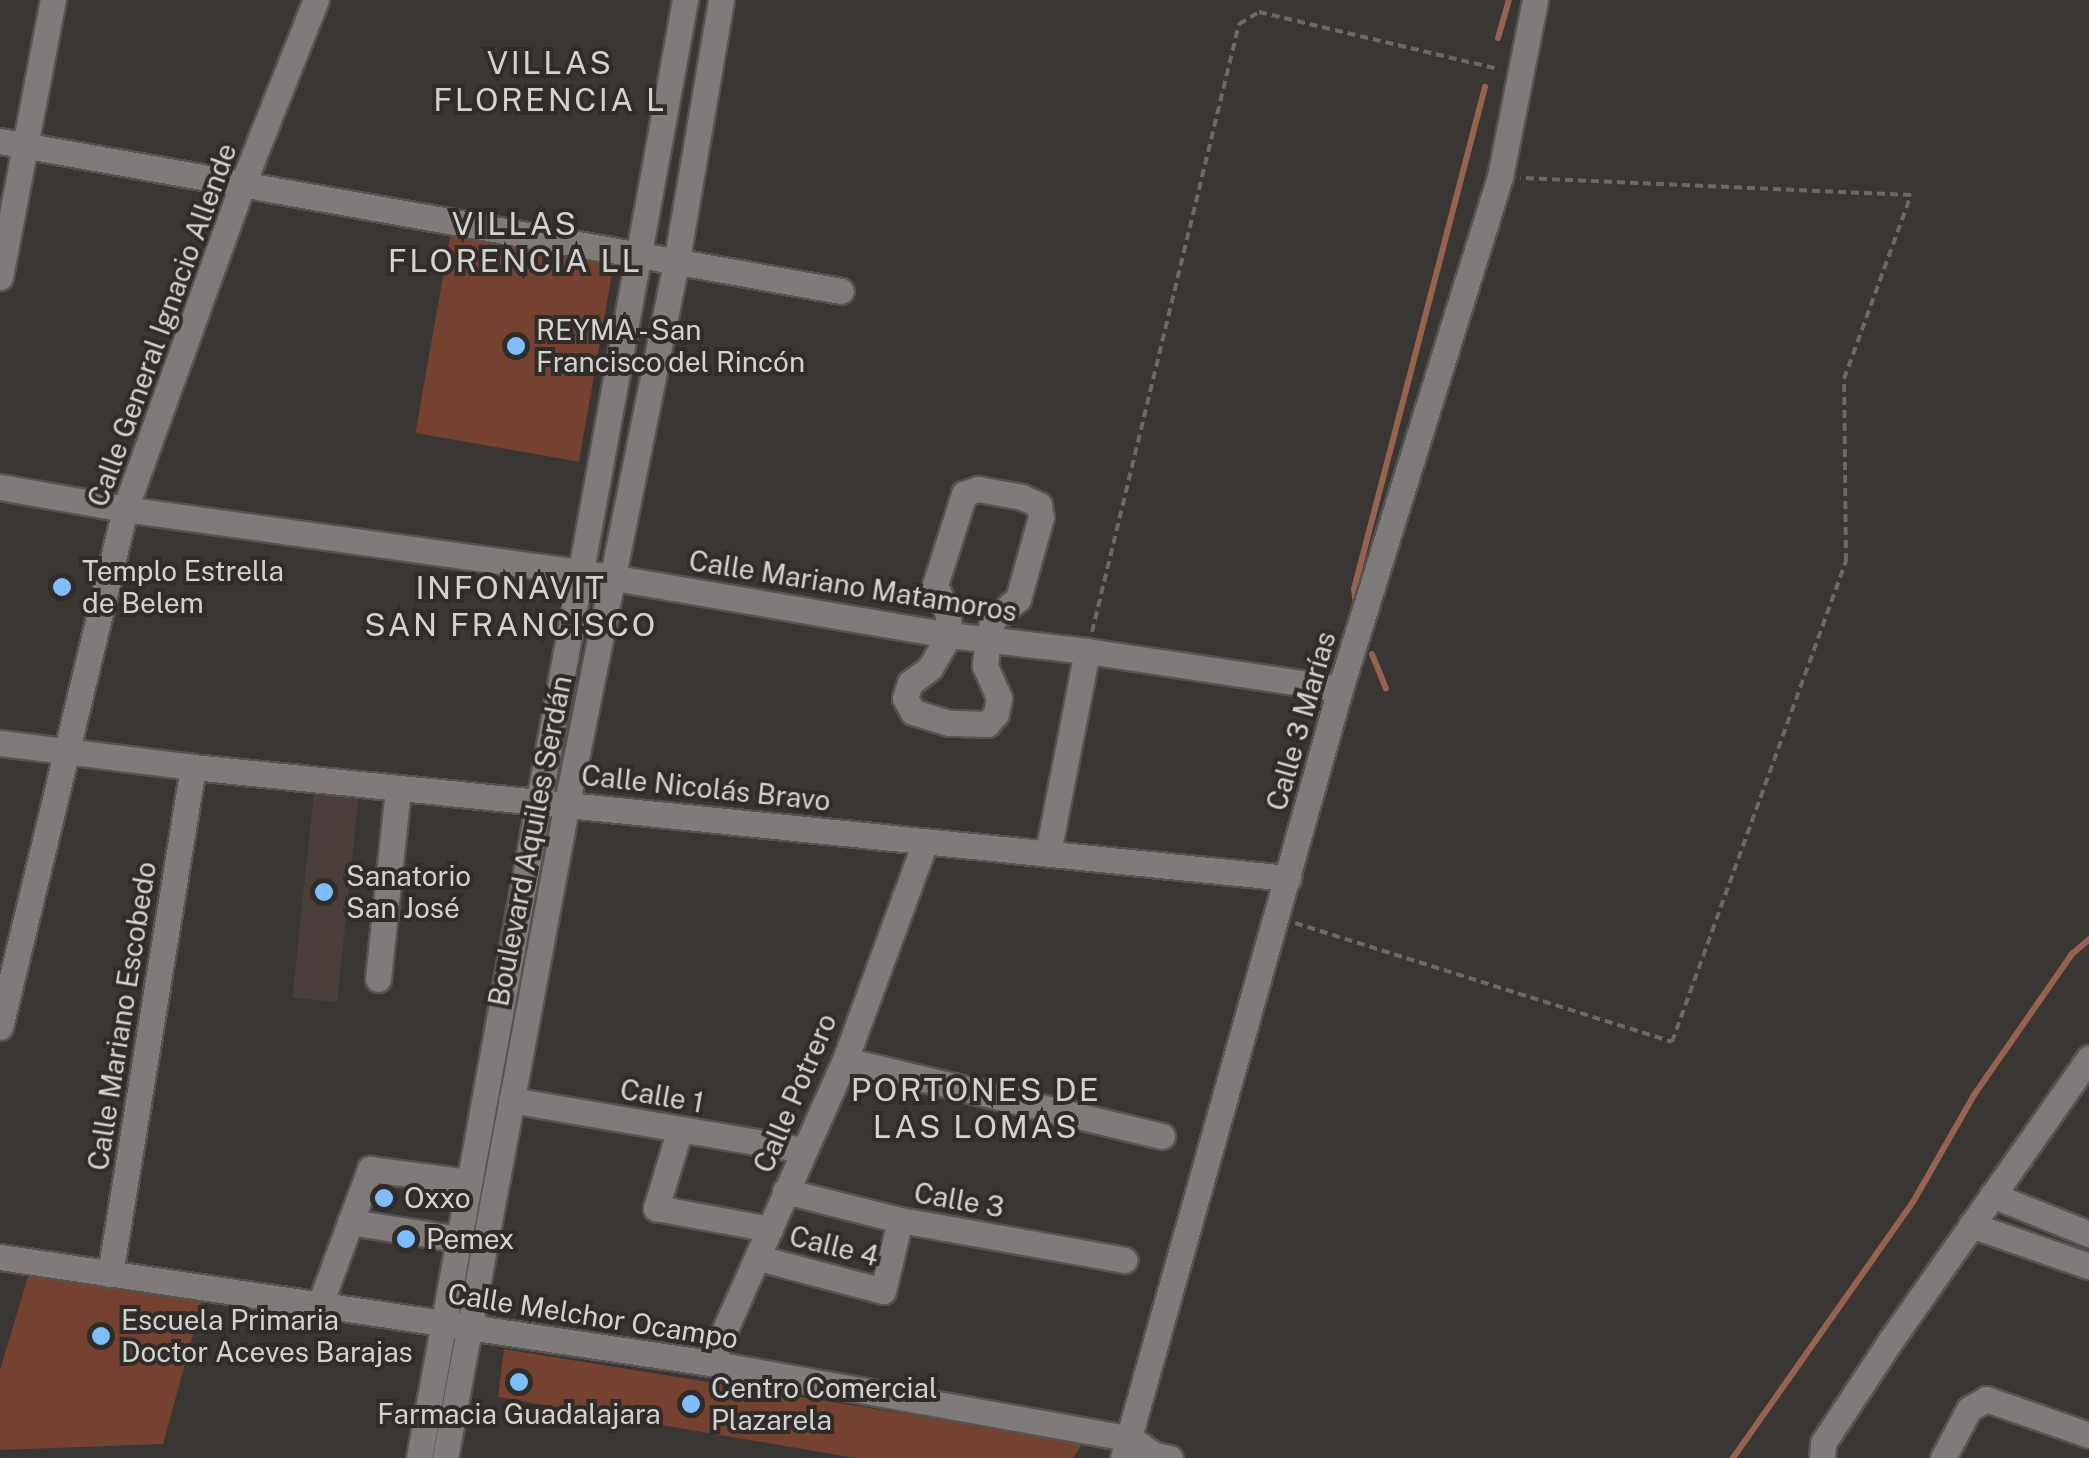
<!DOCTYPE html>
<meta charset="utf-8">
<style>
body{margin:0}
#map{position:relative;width:2089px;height:1458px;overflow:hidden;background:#3a3634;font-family:"Public Sans",sans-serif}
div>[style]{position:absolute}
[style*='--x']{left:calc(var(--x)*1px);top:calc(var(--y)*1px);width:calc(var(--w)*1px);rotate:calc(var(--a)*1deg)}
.built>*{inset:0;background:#4a3f3b;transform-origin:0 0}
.stream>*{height:6px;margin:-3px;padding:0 3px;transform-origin:3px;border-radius:3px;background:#986250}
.building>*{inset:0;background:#754130;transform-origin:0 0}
.path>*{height:4px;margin-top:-2px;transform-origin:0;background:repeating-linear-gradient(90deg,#6b6866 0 8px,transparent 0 13px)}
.roads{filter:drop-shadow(2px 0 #575352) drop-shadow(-2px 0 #575352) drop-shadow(0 2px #575352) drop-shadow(0 -2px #575352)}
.minor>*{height:25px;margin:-12.5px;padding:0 12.5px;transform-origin:12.5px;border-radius:12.5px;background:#807b7a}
.dots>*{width:28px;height:28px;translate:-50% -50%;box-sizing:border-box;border:5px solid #302c2a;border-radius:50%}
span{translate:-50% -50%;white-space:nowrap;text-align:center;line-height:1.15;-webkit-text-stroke:8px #302c2a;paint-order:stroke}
.street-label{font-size:28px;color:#d4d2d1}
.poi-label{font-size:28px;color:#d4d2d1}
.left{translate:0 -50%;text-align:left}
.quarter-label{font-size:32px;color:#d4d2d1;letter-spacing:2.5px}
</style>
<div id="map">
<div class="built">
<i style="left:315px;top:782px;width:45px;height:217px;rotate:6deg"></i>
</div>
<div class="stream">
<i style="--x:1498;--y:38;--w:40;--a:-74"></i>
<i style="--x:1356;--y:605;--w:16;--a:-97"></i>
<i style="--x:1354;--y:589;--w:519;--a:-75.37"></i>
<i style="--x:1372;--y:654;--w:37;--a:68"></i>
<i style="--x:1733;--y:1458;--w:313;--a:-54.9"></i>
<i style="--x:1913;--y:1202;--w:123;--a:-60.3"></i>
<i style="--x:1974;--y:1095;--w:172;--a:-55.2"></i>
<i style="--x:2072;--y:954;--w:23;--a:-41"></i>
</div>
<div class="building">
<i style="left:451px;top:231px;width:166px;height:205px;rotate:10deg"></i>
<i style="clip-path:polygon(29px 1273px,202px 1302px,163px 1444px,0 1450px,0 1370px)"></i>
<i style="clip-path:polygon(504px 1349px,888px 1411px,1083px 1443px,1073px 1458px,855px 1458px,498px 1397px)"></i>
</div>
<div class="path">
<i style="--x:1092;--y:632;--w:626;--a:-76.41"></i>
<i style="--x:1239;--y:24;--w:23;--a:-31"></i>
<i style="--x:1259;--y:12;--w:247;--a:13.4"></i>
<i style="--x:1295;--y:923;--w:395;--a:17.5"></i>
<i style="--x:1672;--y:1042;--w:512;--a:-70.11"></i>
<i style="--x:1846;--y:561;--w:182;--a:-90.6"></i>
<i style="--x:1844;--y:379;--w:196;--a:-70"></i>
<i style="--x:1911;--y:195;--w:391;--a:-177.5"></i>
</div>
<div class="roads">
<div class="minor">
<i style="--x:0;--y:141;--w:854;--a:10.11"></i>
<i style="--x:0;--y:277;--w:282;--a:-79.2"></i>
<i style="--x:0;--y:487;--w:127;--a:10"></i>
<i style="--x:125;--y:509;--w:459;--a:7.9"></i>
<i style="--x:580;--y:572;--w:374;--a:9.7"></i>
<i style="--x:949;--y:635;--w:139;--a:6.6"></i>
<i style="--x:1087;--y:651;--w:256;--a:8.5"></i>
<i style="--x:978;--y:489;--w:45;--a:10.3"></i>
<i style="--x:1022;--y:497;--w:19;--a:25"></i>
<i style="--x:1039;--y:505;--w:12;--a:81"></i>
<i style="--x:1041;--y:517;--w:85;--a:105.7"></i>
<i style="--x:1018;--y:599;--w:32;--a:141"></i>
<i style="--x:993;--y:619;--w:22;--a:103"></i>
<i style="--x:988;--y:640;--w:26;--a:97"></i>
<i style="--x:985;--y:666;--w:35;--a:66"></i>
<i style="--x:999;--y:698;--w:16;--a:101"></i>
<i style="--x:996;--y:714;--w:13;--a:132"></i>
<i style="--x:987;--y:724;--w:38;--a:-178"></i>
<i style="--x:949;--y:723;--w:38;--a:-163"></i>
<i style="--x:913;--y:712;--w:16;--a:-120"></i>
<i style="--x:905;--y:698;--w:16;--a:-72"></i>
<i style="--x:910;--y:683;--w:25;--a:-37"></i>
<i style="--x:930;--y:668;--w:38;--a:-60"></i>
<i style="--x:949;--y:635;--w:21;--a:-93"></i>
<i style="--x:948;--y:614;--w:32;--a:-114"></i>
<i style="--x:935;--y:585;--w:96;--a:-72.3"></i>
<i style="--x:964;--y:494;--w:15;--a:-20"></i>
<i style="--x:0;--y:743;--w:194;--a:7.1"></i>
<i style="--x:193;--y:767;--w:1101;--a:5.79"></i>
<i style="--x:1048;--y:852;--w:205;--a:-79"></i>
<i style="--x:378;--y:979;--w:192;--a:-84"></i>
<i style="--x:0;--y:1027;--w:533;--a:-76.43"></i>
<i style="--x:125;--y:509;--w:347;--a:-70.1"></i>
<i style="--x:243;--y:183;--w:197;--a:-68.3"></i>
<i style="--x:845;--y:1060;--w:326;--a:13.5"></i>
<i style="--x:511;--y:1100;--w:295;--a:9.7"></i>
<i style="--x:680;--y:1129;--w:83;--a:106.9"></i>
<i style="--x:656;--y:1208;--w:116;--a:10.4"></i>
<i style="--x:785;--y:1191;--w:119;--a:14.2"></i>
<i style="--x:900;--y:1220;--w:228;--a:10.1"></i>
<i style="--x:1992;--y:1195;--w:105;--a:21.9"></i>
<i style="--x:350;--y:1222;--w:110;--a:8.9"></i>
<i style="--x:1971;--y:1225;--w:125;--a:19.2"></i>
<i style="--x:0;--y:1257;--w:718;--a:8.49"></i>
<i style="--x:710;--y:1363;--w:429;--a:10.2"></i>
<i style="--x:1132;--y:1439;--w:27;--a:36"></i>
<i style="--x:1154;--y:1455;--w:16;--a:11"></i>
<i style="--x:759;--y:1258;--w:128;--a:14.9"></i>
<i style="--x:883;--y:1291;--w:73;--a:-76.5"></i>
<i style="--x:110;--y:1274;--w:514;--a:-80.7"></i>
<i style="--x:320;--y:1304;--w:144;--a:-69.7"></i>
<i style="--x:370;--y:1169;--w:100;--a:7.5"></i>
<i style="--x:710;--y:1363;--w:332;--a:-66"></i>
<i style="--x:845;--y:1060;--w:232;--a:-69.8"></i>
<i style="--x:419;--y:1458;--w:1482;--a:-79.66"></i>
<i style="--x:445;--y:1458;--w:666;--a:-79.45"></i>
<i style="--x:567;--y:803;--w:556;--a:-78.59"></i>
<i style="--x:677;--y:258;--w:262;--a:-80.3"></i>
<i style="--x:1123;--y:1458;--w:799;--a:-74.24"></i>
<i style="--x:1340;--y:689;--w:536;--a:-72.65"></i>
<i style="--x:1500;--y:177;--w:180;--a:-78.8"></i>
<i style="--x:1822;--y:1458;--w:15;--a:-86"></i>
<i style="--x:1823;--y:1443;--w:123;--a:-56.6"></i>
<i style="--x:1891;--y:1340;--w:345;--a:-54.9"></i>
<i style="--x:1943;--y:1458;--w:55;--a:-62"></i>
<i style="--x:1969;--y:1409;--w:20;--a:-30"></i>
<i style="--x:1986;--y:1399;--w:109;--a:19.3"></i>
</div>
</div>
<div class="dots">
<i style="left:516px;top:346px;background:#7fbdfa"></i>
<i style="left:62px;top:587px;background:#7fbdfa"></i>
<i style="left:324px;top:892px;background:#7fbdfa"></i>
<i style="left:384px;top:1198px;background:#7fbdfa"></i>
<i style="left:406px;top:1239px;background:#7fbdfa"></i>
<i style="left:101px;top:1336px;background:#7fbdfa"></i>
<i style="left:519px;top:1382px;background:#7fbdfa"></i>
<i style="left:691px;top:1404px;background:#7fbdfa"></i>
</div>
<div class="street-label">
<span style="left:162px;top:325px;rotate:-70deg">Calle General Ignacio Allende</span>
<span style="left:853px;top:586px;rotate:9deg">Calle Mariano Matamoros</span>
<span style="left:1301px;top:721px;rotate:-74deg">Calle 3 Marías</span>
<span style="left:706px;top:788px;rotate:6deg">Calle Nicolás Bravo</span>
<span style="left:530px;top:841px;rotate:-79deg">Boulevard Aquiles Serdán</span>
<span style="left:122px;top:1016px;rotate:-81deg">Calle Mariano Escobedo</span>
<span style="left:795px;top:1093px;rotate:-67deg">Calle Potrero</span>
<span style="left:662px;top:1096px;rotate:10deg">Calle 1</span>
<span style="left:959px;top:1200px;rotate:10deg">Calle 3</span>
<span style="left:834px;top:1246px;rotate:14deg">Calle 4</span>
<span style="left:593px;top:1316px;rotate:9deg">Calle Melchor Ocampo</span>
</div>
<div class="poi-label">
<span class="left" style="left:536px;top:346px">REYMA - San<br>Francisco del Rincón</span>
<span class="left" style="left:82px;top:587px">Templo Estrella<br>de Belem</span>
<span class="left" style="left:346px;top:892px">Sanatorio<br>San José</span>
<span class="left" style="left:404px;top:1198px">Oxxo</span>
<span class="left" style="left:426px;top:1239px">Pemex</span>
<span class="left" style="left:121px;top:1336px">Escuela Primaria<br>Doctor Aceves Barajas</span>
<span class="left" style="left:711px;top:1404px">Centro Comercial<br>Plazarela</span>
<span style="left:519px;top:1414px">Farmacia Guadalajara</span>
</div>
<div class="quarter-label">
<span style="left:550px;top:82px">VILLAS<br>FLORENCIA L</span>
<span style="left:515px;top:243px">VILLAS<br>FLORENCIA LL</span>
<span style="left:511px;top:607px">INFONAVIT<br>SAN FRANCISCO</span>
<span style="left:976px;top:1109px">PORTONES DE<br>LAS LOMAS</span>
</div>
</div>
